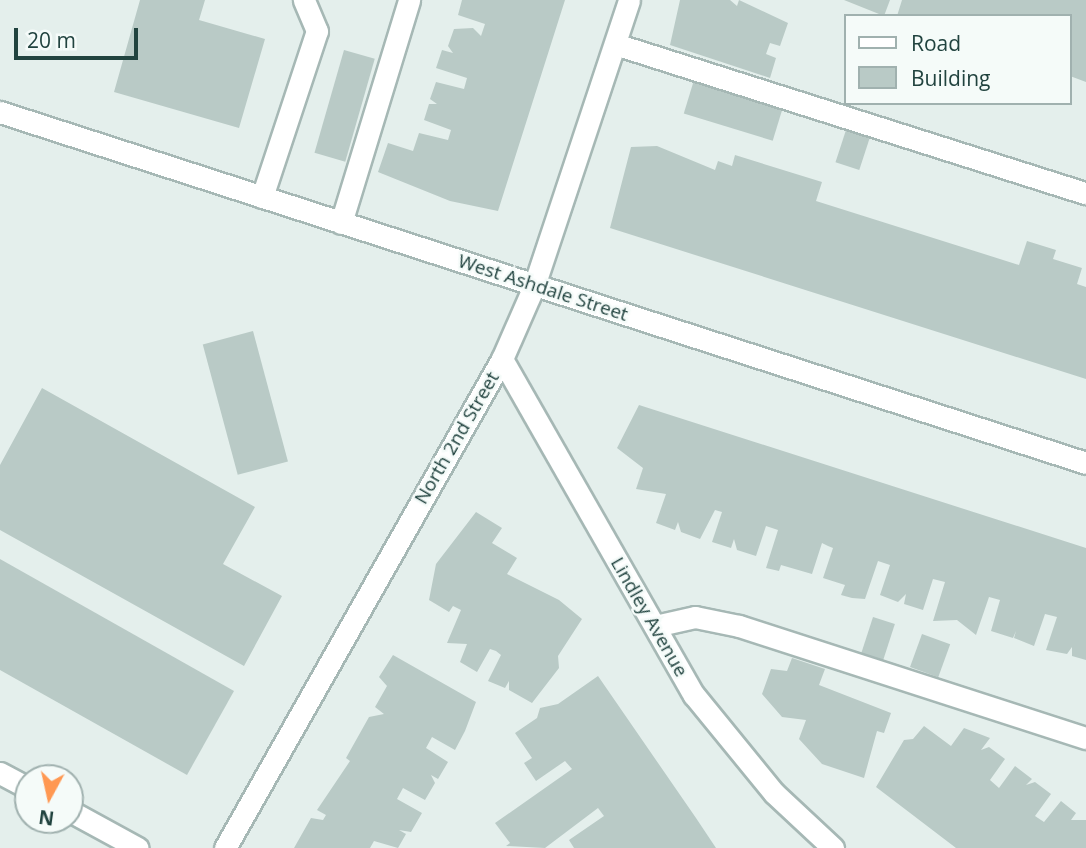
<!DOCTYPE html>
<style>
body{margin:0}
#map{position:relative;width:1086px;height:848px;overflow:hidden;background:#e4efec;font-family:"Open Sans",sans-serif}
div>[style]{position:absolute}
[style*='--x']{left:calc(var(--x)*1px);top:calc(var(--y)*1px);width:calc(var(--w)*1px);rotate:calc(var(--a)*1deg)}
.building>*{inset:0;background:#b9cac6;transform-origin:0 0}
.roads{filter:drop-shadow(2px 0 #a6b8b5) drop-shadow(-2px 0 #a6b8b5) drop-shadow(0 2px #a6b8b5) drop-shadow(0 -2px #a6b8b5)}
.lane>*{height:21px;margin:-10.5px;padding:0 10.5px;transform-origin:10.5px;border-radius:10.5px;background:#fff}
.street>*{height:21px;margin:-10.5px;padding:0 10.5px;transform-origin:10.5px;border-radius:10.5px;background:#fff}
span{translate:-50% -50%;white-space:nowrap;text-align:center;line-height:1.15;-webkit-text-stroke:5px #f5fbf9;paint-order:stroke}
.street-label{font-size:19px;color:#21433f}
.legend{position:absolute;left:844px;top:14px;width:228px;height:91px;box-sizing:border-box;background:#f5fbf9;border:2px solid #a0b1af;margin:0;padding:9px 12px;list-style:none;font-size:21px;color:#21433f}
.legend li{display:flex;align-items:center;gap:14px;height:35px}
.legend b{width:35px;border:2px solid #a0b1af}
.north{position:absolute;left:14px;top:764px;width:70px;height:70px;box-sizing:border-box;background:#f5fbf9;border:2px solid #a0b1af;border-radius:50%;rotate:188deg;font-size:19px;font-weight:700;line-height:28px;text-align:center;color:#21433f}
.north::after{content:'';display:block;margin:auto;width:24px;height:32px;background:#ff9852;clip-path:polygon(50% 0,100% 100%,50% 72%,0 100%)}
.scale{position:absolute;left:14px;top:28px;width:124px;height:32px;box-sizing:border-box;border:4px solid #21433f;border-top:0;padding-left:9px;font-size:21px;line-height:24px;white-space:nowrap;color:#21433f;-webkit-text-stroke:5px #f5fbf9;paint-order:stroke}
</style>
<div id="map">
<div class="building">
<i style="clip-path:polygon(140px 0,205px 0,199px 20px,265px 39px,239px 128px,114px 92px)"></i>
<i style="clip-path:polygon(462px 0,565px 0,498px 211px,450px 201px,378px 172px,388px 143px,413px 151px,419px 133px,448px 140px,451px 130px,424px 120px,429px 104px,437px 104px,430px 99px,436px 82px,464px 89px,467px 78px,436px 68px,442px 50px,453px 53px,448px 46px,454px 29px,473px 28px,481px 36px,485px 24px,458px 15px)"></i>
<i style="clip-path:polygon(680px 0,730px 0,737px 6px,739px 0,788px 23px,780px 46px,770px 43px,766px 54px,776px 58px,770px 78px,670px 45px)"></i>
<i style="clip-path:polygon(844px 0,890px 0,884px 16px)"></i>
<i style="clip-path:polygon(902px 0,1086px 0,1086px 82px,1070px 76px,1070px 16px,897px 16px)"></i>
<i style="left:344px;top:50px;width:32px;height:107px;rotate:16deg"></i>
<i style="left:694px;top:80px;width:93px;height:35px;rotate:17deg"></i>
<i style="left:846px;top:130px;width:25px;height:34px;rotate:18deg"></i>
<i style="clip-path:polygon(657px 146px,715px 170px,718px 161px,732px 166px,735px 155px,822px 182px,816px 201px,1019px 265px,1027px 241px,1056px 250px,1053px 259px,1082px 268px,1077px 284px,1086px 287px,1086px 379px,610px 228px,631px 147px)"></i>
<i style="left:253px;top:331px;width:135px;height:52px;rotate:75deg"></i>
<i style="clip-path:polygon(42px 388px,255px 507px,223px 564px,282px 596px,244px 666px,0 530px,0 465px)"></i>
<i style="clip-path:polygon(639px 405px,1086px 548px,1086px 660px,1072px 656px,1072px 647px,1067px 654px,1046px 650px,1057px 617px,1045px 614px,1034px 646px,1014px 638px,1016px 631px,1013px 638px,991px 631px,1000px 600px,989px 597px,976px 635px,957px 620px,933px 621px,945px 582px,933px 579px,923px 610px,904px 604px,906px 594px,898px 602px,880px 595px,890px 565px,878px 561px,865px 599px,852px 598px,841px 595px,845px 585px,823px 578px,833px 548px,828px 546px,822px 543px,812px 574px,781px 565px,779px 571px,766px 568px,778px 530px,766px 526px,756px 556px,737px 550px,734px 539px,731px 548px,712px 542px,722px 512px,715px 510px,700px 539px,681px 532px,678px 522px,675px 530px,656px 523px,666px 494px,636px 489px,643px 468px,617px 448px)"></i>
<i style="clip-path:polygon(476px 512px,502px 528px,492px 543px,517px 558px,507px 574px,559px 600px,582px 619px,558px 656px,559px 668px,532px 703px,509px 690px,509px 681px,505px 688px,488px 681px,501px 655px,496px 651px,490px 649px,477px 672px,460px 662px,467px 644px,447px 643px,461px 610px,453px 606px,449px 612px,429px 600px,436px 564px)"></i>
<i style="clip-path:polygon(0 559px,234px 691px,187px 775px,0 670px)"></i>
<i style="left:873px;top:617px;width:23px;height:38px;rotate:18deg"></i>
<i style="left:922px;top:634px;width:30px;height:35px;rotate:20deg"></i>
<i style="clip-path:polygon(393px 655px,476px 702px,465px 731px,455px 750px,432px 737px,426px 748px,448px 762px,438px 779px,431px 775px,435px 783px,425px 800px,403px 788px,397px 799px,422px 813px,411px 832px,399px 830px,406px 834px,398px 848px,374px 841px,370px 848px,294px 848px,311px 818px,323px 820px,326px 815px,317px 810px,350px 761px,346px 758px,369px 717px,384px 714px,375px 707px,387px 686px,379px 677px)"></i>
<i style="clip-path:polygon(792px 658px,825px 669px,819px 685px,891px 713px,884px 733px,877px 731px,864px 778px,822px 764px,799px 739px,806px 720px,782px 717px,762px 694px,771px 669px,787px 671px)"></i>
<i style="clip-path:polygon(598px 676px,696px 818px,716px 848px,574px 848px,569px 840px,604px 816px,598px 808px,545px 848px,506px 846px,510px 843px,495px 823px,572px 769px,565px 761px,536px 781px,524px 763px,532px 758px,515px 733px,537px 718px,540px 708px,558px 704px)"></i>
<i style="clip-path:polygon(924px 726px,951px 746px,964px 728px,990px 738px,981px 750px,989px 747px,1005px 759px,990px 780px,999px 788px,1015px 766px,1032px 779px,1026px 785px,1035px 782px,1051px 794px,1035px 816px,1044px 822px,1061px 801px,1076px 813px,1071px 820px,1086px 820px,1086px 848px,956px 848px,876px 787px,904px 740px,913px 739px)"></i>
</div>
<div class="roads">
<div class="lane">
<i style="--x:615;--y:44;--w:494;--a:17.6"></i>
<i style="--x:262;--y:197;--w:175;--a:-71.7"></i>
<i style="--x:317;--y:31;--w:34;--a:-113"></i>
<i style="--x:341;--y:223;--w:233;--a:-73"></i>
<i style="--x:655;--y:626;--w:41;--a:-12.7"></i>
<i style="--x:695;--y:617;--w:45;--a:11.6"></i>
<i style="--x:739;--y:626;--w:365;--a:17.9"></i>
<i style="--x:0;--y:773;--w:32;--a:28"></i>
<i style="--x:70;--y:811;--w:77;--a:28.6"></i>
</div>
<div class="street">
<i style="--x:0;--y:112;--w:1141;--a:17.91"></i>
<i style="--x:502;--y:359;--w:387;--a:60.3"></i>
<i style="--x:694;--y:695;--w:127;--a:50.8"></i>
<i style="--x:774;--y:793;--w:81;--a:43"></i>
<i style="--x:225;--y:848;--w:562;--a:-60.47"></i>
<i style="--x:502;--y:359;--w:80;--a:-66.3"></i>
<i style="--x:534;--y:286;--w:301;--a:-71.6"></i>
</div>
</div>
<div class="street-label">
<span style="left:543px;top:288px;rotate:18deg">West Ashdale Street</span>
<span style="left:457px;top:438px;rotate:-60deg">North 2nd Street</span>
<span style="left:649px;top:617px;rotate:60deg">Lindley Avenue</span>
</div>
<ul class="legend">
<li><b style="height:9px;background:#fff"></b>Road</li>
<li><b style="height:19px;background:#b9cac6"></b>Building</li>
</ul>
<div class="north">N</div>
<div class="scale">20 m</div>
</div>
